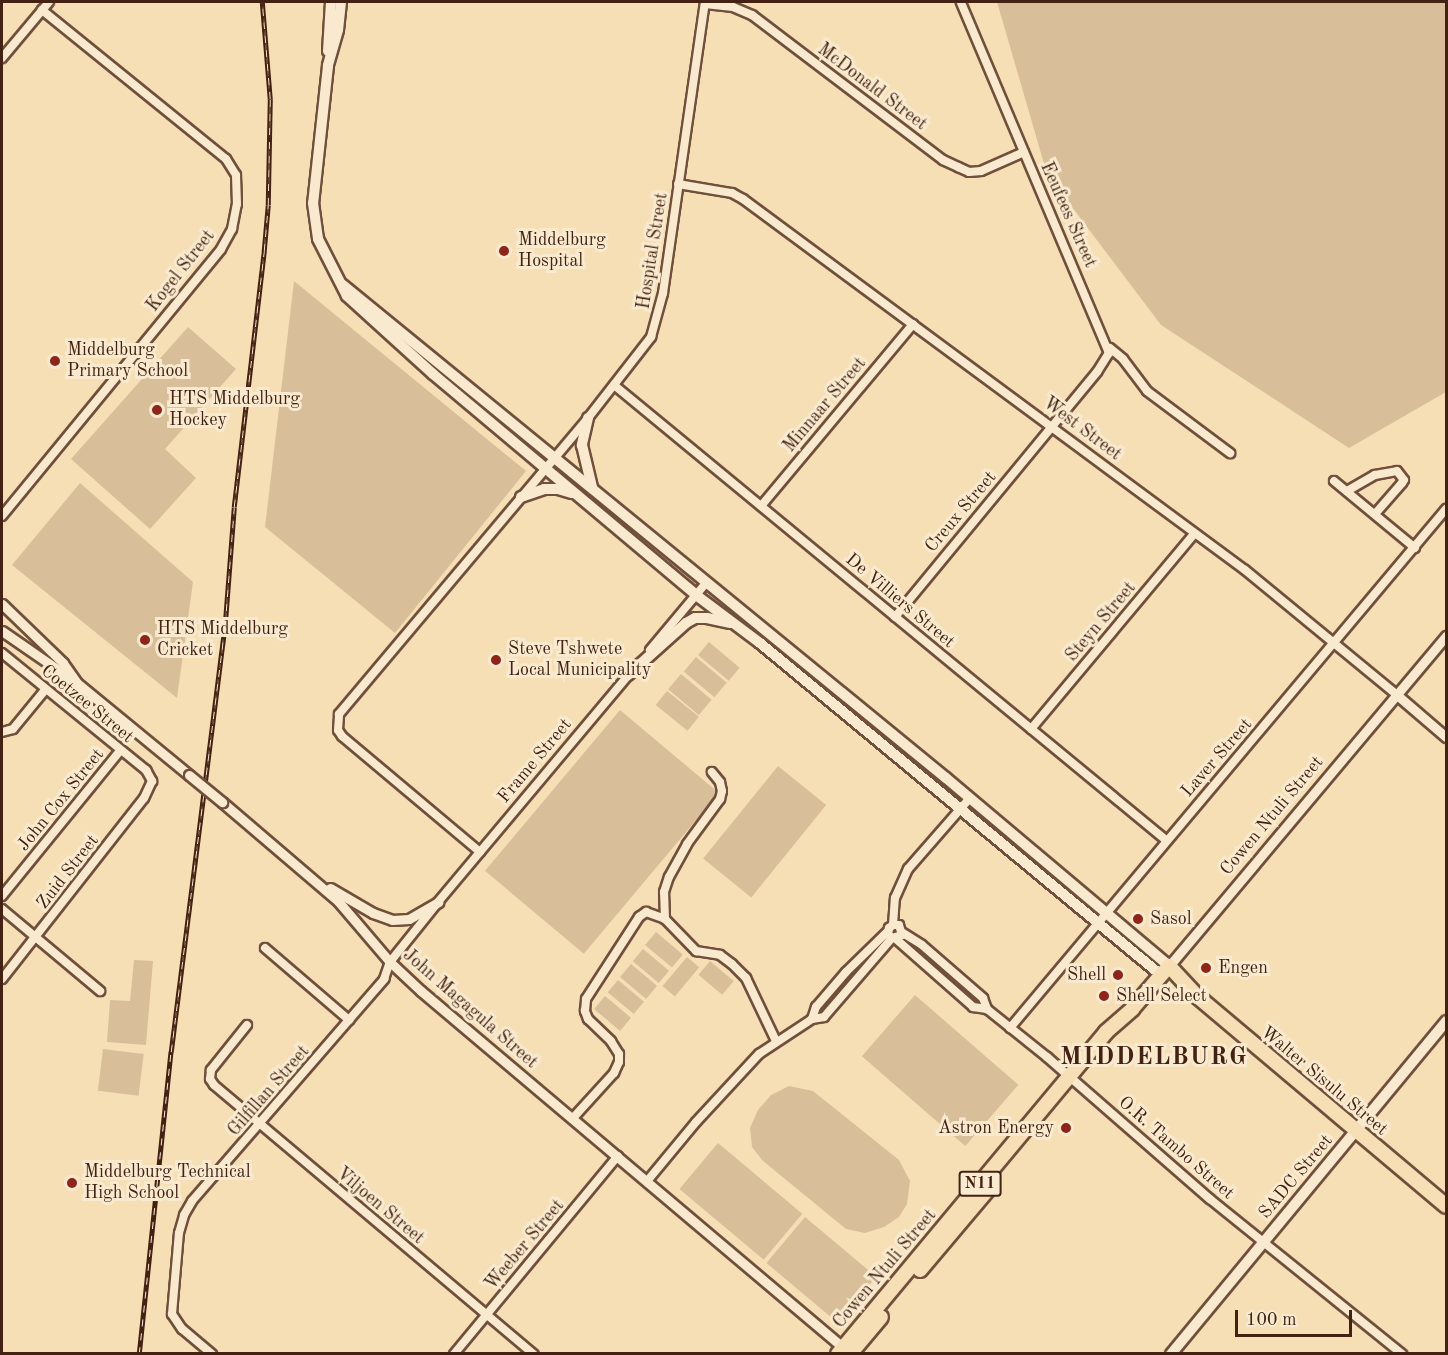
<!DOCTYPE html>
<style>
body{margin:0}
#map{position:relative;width:1448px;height:1355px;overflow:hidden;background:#f6dfb5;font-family:"Old Standard TT",serif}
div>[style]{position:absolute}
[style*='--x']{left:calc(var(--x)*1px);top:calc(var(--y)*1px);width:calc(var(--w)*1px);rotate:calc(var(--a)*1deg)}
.green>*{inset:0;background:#d8bf99;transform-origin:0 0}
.roads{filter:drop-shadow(2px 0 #70503c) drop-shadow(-2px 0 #70503c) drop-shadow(0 2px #70503c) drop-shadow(0 -2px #70503c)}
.minor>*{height:8px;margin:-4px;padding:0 4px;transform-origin:4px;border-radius:4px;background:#f9eacf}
.tertiary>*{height:9px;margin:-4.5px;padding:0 4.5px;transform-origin:4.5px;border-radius:4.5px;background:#f9eacf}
.secondary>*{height:10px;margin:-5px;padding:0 5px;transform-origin:5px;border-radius:5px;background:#f9eacf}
.trunk>*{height:14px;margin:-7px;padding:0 7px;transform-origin:7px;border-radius:7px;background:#f6dfb5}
.rail>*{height:4.5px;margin-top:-2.25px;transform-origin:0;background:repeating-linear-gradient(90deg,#f9eacf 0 7px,#432113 0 14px);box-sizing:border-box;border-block:2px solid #432113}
.bridges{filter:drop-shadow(2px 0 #70503c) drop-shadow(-2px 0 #70503c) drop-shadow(0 2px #70503c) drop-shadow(0 -2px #70503c)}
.tertiary-bridge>*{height:9px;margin:-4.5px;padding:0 4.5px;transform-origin:4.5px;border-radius:4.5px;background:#f9eacf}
.dots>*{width:16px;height:16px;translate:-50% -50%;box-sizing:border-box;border:3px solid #f9eacf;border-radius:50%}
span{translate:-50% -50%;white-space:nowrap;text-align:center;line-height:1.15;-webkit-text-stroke:6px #f9eacf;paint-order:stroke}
.shield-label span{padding:2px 4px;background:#f9eacf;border:2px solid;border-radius:4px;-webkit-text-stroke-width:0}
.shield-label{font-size:16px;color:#432113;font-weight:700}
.street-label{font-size:18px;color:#432113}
.poi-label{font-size:18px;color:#432113}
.left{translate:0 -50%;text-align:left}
.right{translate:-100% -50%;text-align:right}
.district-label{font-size:24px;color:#432113;font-weight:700;letter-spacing:1.5px}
.frame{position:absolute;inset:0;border:3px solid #432113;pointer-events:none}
.scale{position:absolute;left:1235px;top:1310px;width:117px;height:27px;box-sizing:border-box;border:3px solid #432113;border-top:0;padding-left:8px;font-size:18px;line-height:21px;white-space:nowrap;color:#432113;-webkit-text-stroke:4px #f9eacf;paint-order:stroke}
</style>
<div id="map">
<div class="green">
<i style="clip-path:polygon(997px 2px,1446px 2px,1446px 392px,1349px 448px,1161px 325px,1047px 174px)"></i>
<i style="clip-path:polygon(294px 281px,526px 471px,395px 633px,265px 527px)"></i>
<i style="clip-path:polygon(188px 327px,236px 369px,165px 449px,196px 478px,150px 529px,71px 459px)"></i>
<i style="clip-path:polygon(80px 483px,193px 582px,177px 698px,12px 565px)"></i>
<i style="left:709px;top:642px;width:40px;height:17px;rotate:40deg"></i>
<i style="left:696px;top:657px;width:40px;height:19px;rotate:40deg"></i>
<i style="left:681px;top:674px;width:40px;height:20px;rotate:40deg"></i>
<i style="left:667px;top:691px;width:41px;height:18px;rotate:39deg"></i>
<i style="left:620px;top:710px;width:129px;height:210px;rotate:40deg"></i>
<i style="left:778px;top:766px;width:62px;height:119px;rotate:39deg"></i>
<i style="left:656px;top:932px;width:35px;height:17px;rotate:40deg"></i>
<i style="left:643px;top:949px;width:34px;height:16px;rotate:40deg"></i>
<i style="left:687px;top:957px;width:16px;height:38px;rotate:40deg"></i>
<i style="clip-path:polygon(134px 960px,153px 961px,146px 1045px,107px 1042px,110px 1000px,130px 1001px)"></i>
<i style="left:710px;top:961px;width:31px;height:18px;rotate:40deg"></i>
<i style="left:631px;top:964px;width:34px;height:17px;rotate:40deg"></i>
<i style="left:618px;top:980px;width:34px;height:16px;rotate:40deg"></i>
<i style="left:915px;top:995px;width:137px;height:81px;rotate:41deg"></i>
<i style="left:605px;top:996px;width:34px;height:17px;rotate:40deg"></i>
<i style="left:103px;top:1049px;width:41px;height:42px;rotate:7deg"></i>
<i style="clip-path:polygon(789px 1086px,813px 1091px,899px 1160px,910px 1181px,907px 1204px,899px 1217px,884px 1227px,865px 1233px,846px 1229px,763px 1161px,752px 1147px,750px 1128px,758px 1110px,771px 1095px)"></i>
<i style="left:718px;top:1143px;width:110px;height:60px;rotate:40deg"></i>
<i style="left:805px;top:1217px;width:93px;height:60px;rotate:40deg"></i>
</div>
<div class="roads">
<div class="minor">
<i style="--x:705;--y:4;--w:28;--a:6"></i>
<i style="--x:733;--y:7;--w:21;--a:23"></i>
<i style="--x:752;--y:15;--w:240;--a:37.2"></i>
<i style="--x:943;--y:160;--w:17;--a:25"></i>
<i style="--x:958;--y:167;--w:12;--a:24"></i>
<i style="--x:969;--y:172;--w:12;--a:-5"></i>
<i style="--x:981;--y:171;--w:47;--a:-23.8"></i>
<i style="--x:2;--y:58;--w:73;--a:-50"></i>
<i style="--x:678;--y:184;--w:55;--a:9.5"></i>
<i style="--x:732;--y:193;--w:13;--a:29"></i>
<i style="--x:743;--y:199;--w:624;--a:36.47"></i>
<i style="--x:1245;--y:570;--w:197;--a:39.4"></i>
<i style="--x:1110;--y:348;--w:17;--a:40"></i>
<i style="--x:1123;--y:359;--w:40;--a:53"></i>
<i style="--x:1147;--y:391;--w:104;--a:36.8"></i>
<i style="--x:614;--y:385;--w:715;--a:39.5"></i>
<i style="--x:1334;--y:481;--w:105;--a:39.6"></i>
<i style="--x:1347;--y:491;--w:32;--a:-30"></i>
<i style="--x:1375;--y:475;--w:22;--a:-10"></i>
<i style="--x:1397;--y:471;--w:11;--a:52"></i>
<i style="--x:1404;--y:480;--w:4;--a:124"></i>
<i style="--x:1402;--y:483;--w:41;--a:131.1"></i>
<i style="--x:761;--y:506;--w:237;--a:-50.1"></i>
<i style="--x:2;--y:516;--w:345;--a:-50.6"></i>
<i style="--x:221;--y:249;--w:23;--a:-61"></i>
<i style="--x:232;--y:229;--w:25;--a:-79"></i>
<i style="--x:237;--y:204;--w:29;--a:-92"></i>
<i style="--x:236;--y:175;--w:19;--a:-122"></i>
<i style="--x:226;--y:159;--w:237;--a:-141"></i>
<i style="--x:895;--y:617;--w:318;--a:-50.5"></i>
<i style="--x:1097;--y:372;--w:22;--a:-58"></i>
<i style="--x:1109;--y:353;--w:381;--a:-112.9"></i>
<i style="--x:650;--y:650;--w:87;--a:-50.1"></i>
<i style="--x:2;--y:653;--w:186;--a:39.1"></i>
<i style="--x:146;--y:770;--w:13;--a:61"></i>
<i style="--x:152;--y:781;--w:19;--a:115"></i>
<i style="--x:144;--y:798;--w:230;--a:128.1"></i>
<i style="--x:1031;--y:729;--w:254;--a:-50.1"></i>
<i style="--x:2;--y:732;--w:11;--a:-15"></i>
<i style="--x:13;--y:729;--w:50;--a:-50.6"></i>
<i style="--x:480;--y:852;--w:180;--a:-140"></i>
<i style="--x:342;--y:736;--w:7;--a:-124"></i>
<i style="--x:338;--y:730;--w:16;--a:-86"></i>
<i style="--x:339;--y:714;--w:387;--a:-49.9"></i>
<i style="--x:588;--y:418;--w:103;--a:-52.1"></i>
<i style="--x:651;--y:337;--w:46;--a:-74.7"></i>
<i style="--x:663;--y:293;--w:294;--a:-81.8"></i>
<i style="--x:2;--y:896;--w:187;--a:-50.9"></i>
<i style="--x:2;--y:909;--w:128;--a:39.9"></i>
<i style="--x:665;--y:919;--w:27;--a:-92"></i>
<i style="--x:664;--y:892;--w:16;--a:-72"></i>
<i style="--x:669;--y:877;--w:38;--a:-61"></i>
<i style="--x:687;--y:844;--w:56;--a:-53.7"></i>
<i style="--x:720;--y:799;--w:8;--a:-76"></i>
<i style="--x:722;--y:791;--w:9;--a:-103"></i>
<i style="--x:720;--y:782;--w:13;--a:-129"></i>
<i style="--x:893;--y:925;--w:27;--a:-86"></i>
<i style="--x:895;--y:898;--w:32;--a:-66"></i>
<i style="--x:908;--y:869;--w:93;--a:-48.9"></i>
<i style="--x:903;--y:933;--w:22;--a:32"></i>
<i style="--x:922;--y:945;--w:81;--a:41"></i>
<i style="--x:983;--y:998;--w:12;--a:70"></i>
<i style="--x:896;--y:939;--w:103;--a:41.4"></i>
<i style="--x:973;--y:1007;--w:14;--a:8"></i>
<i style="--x:987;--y:1009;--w:77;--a:38.7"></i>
<i style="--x:1047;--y:1057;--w:216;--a:41.1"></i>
<i style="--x:1210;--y:1199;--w:247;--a:38.9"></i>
<i style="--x:265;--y:948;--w:111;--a:40.6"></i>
<i style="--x:812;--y:1019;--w:13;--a:-72"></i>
<i style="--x:816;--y:1007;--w:46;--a:-49.4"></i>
<i style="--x:846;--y:972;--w:59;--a:-44.3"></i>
<i style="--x:247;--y:1025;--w:58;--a:128.7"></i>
<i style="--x:211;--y:1070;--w:9;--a:96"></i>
<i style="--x:210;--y:1079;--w:7;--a:56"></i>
<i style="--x:214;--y:1085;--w:418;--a:40.1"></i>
<i style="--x:1010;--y:1028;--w:678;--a:-49.97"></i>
<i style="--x:573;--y:1118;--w:61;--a:-47.7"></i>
<i style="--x:614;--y:1073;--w:12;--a:-66"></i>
<i style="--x:619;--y:1062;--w:8;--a:-90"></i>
<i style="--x:619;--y:1054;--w:15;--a:-122"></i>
<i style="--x:611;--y:1041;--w:32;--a:-136"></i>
<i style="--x:588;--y:1019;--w:9;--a:-111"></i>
<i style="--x:585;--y:1011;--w:12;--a:-85"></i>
<i style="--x:586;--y:999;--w:98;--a:-57.1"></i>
<i style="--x:639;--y:917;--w:9;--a:-36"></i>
<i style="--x:646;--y:912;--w:20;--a:20"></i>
<i style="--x:665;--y:919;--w:45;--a:45.9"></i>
<i style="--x:696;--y:951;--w:24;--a:9"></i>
<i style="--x:720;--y:955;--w:15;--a:37"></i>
<i style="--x:732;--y:964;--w:20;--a:45"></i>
<i style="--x:746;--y:978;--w:70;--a:64.5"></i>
<i style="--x:648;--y:1180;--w:75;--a:-50.4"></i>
<i style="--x:696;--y:1122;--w:93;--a:-47.2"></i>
<i style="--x:759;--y:1054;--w:64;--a:-33.4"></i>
<i style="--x:812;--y:1019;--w:12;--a:-9"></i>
<i style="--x:824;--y:1017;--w:104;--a:-49.3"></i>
<i style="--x:892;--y:938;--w:10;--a:-17"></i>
<i style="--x:902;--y:935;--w:10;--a:-107"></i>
<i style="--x:899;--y:925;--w:6;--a:180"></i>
<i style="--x:893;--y:925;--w:5;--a:143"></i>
<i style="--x:889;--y:928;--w:6;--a:99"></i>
<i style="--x:888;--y:934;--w:6;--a:45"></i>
<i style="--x:212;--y:1354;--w:39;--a:-140"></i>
<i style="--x:182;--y:1329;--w:18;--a:-124"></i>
<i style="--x:172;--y:1314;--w:81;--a:-85.1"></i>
<i style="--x:179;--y:1233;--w:19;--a:-74"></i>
<i style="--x:184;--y:1215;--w:16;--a:-60"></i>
<i style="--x:192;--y:1201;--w:294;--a:-49.1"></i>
<i style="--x:384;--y:979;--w:18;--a:-71"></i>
<i style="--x:390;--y:962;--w:77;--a:-51.3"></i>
<i style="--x:438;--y:902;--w:299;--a:-50"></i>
<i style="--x:454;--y:1354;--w:257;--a:-50.4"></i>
</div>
<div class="tertiary">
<i style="--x:2;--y:604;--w:85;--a:44"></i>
<i style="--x:63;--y:663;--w:24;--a:55"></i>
<i style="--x:77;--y:683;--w:145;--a:39.4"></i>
<i style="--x:2;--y:631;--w:86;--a:34.6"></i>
<i style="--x:1397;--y:695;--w:65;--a:40.6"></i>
<i style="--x:222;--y:802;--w:153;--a:40.5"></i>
<i style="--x:338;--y:901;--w:80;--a:49.6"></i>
<i style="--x:390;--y:962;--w:42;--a:43.1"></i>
<i style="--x:421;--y:991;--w:556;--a:40.19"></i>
<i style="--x:330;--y:888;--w:50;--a:30.2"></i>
<i style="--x:373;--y:913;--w:20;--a:20"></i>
<i style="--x:392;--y:920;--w:17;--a:-3"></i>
<i style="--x:409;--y:919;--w:34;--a:-30"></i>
<i style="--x:1169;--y:966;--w:431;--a:-50"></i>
</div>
<div class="secondary">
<i style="--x:341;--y:2;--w:28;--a:96"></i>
<i style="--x:338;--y:30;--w:37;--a:106"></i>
<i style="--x:328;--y:66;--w:138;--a:96.2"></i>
<i style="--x:313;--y:203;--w:36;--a:82"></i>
<i style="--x:318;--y:239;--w:64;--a:63"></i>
<i style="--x:347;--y:296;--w:116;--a:42.2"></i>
<i style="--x:433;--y:374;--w:344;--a:40"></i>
<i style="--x:696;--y:595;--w:80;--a:36.9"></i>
<i style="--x:760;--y:643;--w:521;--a:39.62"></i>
<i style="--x:328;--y:51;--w:49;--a:-86.5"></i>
<i style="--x:343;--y:285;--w:779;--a:39.27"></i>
<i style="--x:946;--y:778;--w:292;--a:40.1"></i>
<i style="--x:588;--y:418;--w:28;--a:103"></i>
<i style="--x:582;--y:445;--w:43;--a:76.6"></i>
<i style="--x:521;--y:497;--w:24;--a:-19"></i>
<i style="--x:544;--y:489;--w:14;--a:0"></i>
<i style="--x:558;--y:489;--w:14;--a:17"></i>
<i style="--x:628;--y:675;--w:78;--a:-41.9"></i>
<i style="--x:686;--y:623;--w:10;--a:-29"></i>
<i style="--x:695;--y:618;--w:12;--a:0"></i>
<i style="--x:707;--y:618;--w:24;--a:12"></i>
<i style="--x:1171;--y:1354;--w:432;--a:-50.4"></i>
</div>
<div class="trunk">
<i style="--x:920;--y:1270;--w:107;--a:-49.9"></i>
<i style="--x:838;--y:1354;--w:419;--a:-50.2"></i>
<i style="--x:1106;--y:1032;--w:35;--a:-41"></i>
<i style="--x:1132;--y:1009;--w:57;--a:-49.3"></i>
<i style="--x:1169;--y:966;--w:42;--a:46.9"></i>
<i style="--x:1198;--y:997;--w:324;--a:40.1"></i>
<i style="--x:850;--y:1354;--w:48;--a:-50"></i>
</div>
</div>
<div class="rail">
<i style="--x:139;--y:1354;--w:304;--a:-84"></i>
<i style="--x:171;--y:1052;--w:430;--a:-82.8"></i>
<i style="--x:225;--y:625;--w:118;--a:-85.6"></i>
<i style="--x:234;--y:507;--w:258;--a:-83.3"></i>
<i style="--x:264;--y:251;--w:46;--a:-85"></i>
<i style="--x:268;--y:205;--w:106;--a:-88.9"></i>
<i style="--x:270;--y:99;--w:97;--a:-94.7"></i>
</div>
<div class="bridges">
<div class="tertiary-bridge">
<i style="--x:189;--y:775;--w:43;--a:39.3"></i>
</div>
</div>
<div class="dots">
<i style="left:504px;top:251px;background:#8f2418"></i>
<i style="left:55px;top:361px;background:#8f2418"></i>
<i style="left:157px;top:410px;background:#8f2418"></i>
<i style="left:145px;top:640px;background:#8f2418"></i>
<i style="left:496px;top:660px;background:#8f2418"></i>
<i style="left:1138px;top:919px;background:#8f2418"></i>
<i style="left:1206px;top:968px;background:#8f2418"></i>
<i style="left:1118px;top:975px;background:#8f2418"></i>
<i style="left:1104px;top:996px;background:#8f2418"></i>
<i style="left:1066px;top:1128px;background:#8f2418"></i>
<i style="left:72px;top:1183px;background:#8f2418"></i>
</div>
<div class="shield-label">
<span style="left:980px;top:1184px">N11</span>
</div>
<div class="street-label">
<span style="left:872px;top:87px;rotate:37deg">McDonald Street</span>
<span style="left:1068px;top:215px;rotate:66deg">Eeufees Street</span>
<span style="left:653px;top:251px;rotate:-81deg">Hospital Street</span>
<span style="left:181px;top:271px;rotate:-52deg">Kogel Street</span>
<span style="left:825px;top:405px;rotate:-50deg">Minnaar Street</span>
<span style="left:1082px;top:429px;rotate:37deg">West Street</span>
<span style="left:961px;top:512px;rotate:-50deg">Creux Street</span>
<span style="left:900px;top:601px;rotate:40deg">De Villiers Street</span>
<span style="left:1101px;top:622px;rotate:-50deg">Steyn Street</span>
<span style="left:87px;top:704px;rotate:39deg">Coetzee Street</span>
<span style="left:1217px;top:758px;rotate:-49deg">Laver Street</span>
<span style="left:535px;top:761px;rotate:-50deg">Frame Street</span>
<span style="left:61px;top:800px;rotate:-51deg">John Cox Street</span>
<span style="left:1272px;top:816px;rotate:-50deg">Cowen Ntuli Street</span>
<span style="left:68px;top:872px;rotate:-52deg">Zuid Street</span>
<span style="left:470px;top:1009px;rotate:41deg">John Magagula Street</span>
<span style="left:1324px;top:1081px;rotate:40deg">Walter Sisulu Street</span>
<span style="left:269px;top:1091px;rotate:-49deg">Gilfillan Street</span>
<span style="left:1176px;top:1148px;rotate:41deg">O.R. Tambo Street</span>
<span style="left:1296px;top:1177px;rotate:-50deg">SADC Street</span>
<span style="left:380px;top:1206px;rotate:40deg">Viljoen Street</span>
<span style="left:525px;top:1245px;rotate:-50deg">Weeber Street</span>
<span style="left:885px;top:1269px;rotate:-50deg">Cowen Ntuli Street</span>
</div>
<div class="poi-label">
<span class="left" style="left:518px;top:251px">Middelburg<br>Hospital</span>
<span class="left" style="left:67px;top:361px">Middelburg<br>Primary School</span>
<span class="left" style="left:169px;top:410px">HTS Middelburg<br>Hockey</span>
<span class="left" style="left:157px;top:640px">HTS Middelburg<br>Cricket</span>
<span class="left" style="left:508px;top:660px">Steve Tshwete<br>Local Municipality</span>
<span class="left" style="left:1150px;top:919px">Sasol</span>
<span class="left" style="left:1218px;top:968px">Engen</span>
<span class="right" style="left:1106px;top:975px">Shell</span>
<span class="left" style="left:1116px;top:996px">Shell Select</span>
<span class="right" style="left:1054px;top:1128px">Astron Energy</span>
<span class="left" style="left:84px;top:1183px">Middelburg Technical<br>High School</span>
</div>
<div class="district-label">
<span style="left:1154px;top:1059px">MIDDELBURG</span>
</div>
<div class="frame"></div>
<div class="scale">100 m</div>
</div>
